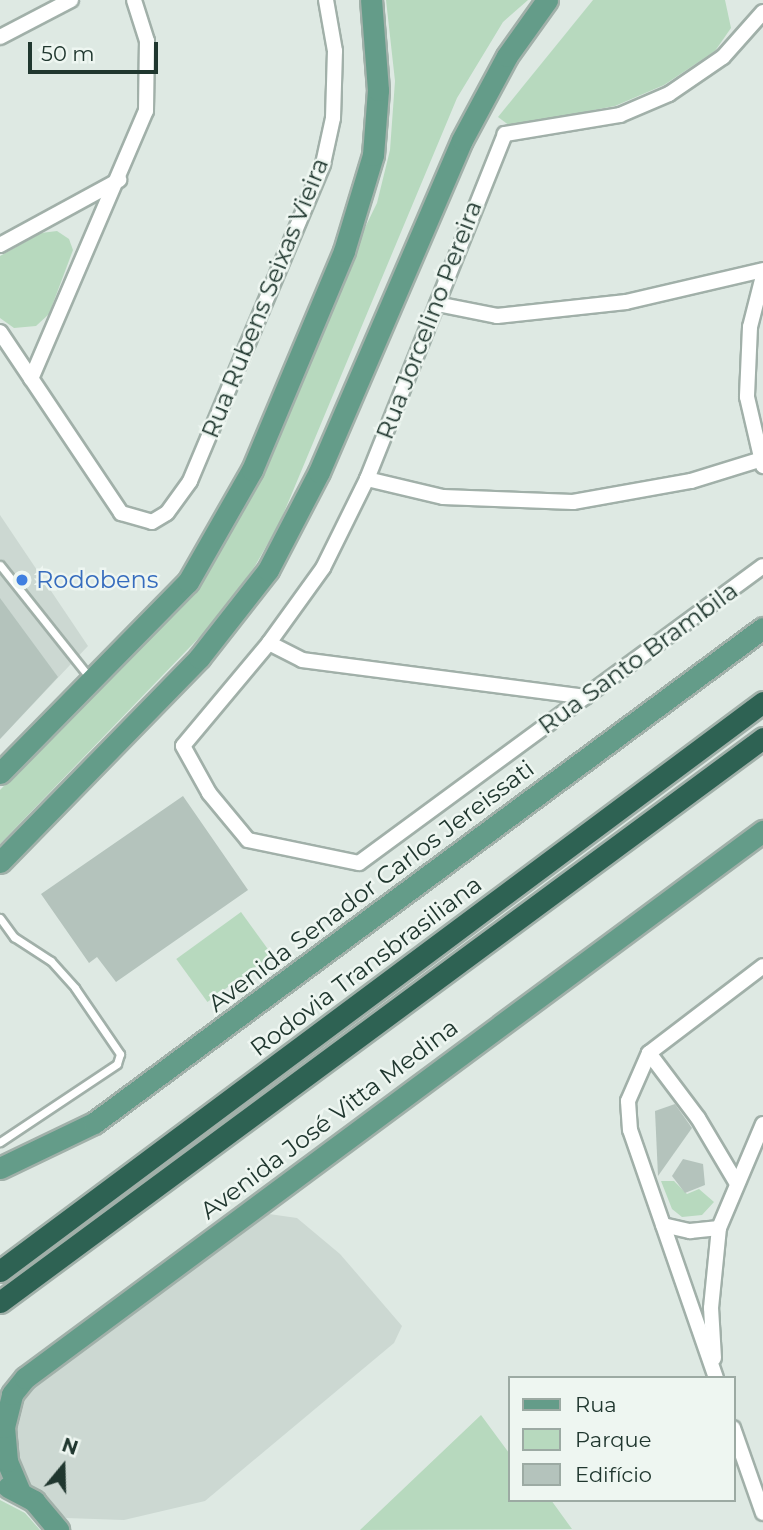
<!DOCTYPE html>
<meta charset="utf-8">
<style>
body{margin:0}
#map{position:relative;width:763px;height:1530px;overflow:hidden;background:#dee9e3;font-family:Montserrat,sans-serif}
div>[style]{position:absolute}
[style*='--x']{left:calc(var(--x)*1px);top:calc(var(--y)*1px);width:calc(var(--w)*1px);rotate:calc(var(--a)*1deg)}
.built>*{inset:0;background:#ccd8d2}
.green>*{inset:0;background:#b7d9be;transform-origin:0 0}
.building>*{inset:0;background:#b4c3bc}
.roads{filter:drop-shadow(2px 0 #a1b0a9) drop-shadow(-2px 0 #a1b0a9) drop-shadow(0 2px #a1b0a9) drop-shadow(0 -2px #a1b0a9)}
.service>*{height:7px;margin:-3.5px;padding:0 3.5px;transform-origin:3.5px;border-radius:3.5px;background:#fff}
.minor>*{height:14px;margin:-7px;padding:0 7px;transform-origin:7px;border-radius:7px;background:#fff}
.primary>*{height:21px;margin:-10.5px;padding:0 10.5px;transform-origin:10.5px;border-radius:10.5px;background:#649c89}
.motorway>*{height:21px;margin:-10.5px;padding:0 10.5px;transform-origin:10.5px;border-radius:10.5px;background:#2e6253}
.dots>*{width:19px;height:19px;translate:-50% -50%;box-sizing:border-box;border:4px solid #eef6f1;border-radius:50%}
span{translate:-50% -50%;white-space:nowrap;text-align:center;line-height:1.15;-webkit-text-stroke:5px #eef6f1;paint-order:stroke}
.street-label{font-size:24px;color:#20372f}
.shop-label{font-size:24px;color:#366cbe}
.left{translate:0 -50%;text-align:left}
.legend{position:absolute;left:508px;top:1376px;width:228px;height:126px;box-sizing:border-box;background:#eef6f1;border:2px solid #9caaa3;margin:0;padding:9px 12px;list-style:none;font-size:21px;color:#20372f}
.legend li{display:flex;align-items:center;gap:14px;height:35px}
.legend b{width:35px;border:2px solid #9caaa3}
.north{position:absolute;left:28px;top:1432px;width:70px;height:70px;-webkit-text-stroke:5px #eef6f1;paint-order:stroke;rotate:19deg;font-size:19px;font-weight:700;line-height:28px;text-align:center;color:#20372f}
.north::after{content:'';display:block;margin:auto;width:24px;height:32px;background:#20372f;clip-path:polygon(50% 0,100% 100%,50% 72%,0 100%)}
.scale{position:absolute;left:28px;top:42px;width:130px;height:32px;box-sizing:border-box;border:4px solid #20372f;border-top:0;padding-left:9px;font-size:21px;line-height:24px;white-space:nowrap;color:#20372f;-webkit-text-stroke:5px #eef6f1;paint-order:stroke}
</style>
<div id="map">
<div class="built">
<i style="clip-path:polygon(0 515px,88px 646px,0 739px)"></i>
<i style="clip-path:polygon(269px 1214px,297px 1218px,340px 1254px,402px 1326px,394px 1343px,205px 1501px,124px 1520px,66px 1518px,24px 1481px,17px 1464px,15px 1415px,30px 1386px)"></i>
</div>
<div class="green">
<i style="clip-path:polygon(386px 0,528px 0,503px 22px,457px 98px,280px 522px,255px 566px,217px 619px,0 844px,0 790px,182px 601px,377px 203px,390px 150px,395px 81px)"></i>
<i style="clip-path:polygon(593px 0,725px 0,731px 28px,715px 51px,664px 85px,615px 106px,510px 126px,498px 117px)"></i>
<i style="clip-path:polygon(57px 231px,69px 239px,73px 250px,49px 314px,36px 326px,14px 328px,0 318px,0 256px,41px 233px)"></i>
<i style="left:241px;top:912px;width:53px;height:80px;rotate:54deg"></i>
<i style="clip-path:polygon(661px 1181px,674px 1181px,687px 1194px,699px 1189px,714px 1202px,702px 1215px,682px 1217px,672px 1209px)"></i>
<i style="clip-path:polygon(481px 1415px,509px 1453px,509px 1500px,551px 1500px,572px 1529px,360px 1530px)"></i>
<i style="clip-path:polygon(0 1500px,25px 1513px,40px 1530px,0 1530px)"></i>
</div>
<div class="building">
<i style="clip-path:polygon(0 598px,58px 677px,0 739px)"></i>
<i style="clip-path:polygon(183px 796px,248px 890px,116px 982px,97px 957px,89px 963px,41px 894px)"></i>
<i style="clip-path:polygon(675px 1104px,692px 1128px,658px 1176px,655px 1111px)"></i>
<i style="clip-path:polygon(683px 1159px,703px 1164px,705px 1185px,685px 1193px,672px 1176px)"></i>
</div>
<div class="roads">
<div class="service">
<i style="--x:0;--y:565;--w:144;--a:51.5"></i>
<i style="--x:0;--y:918;--w:24;--a:54"></i>
<i style="--x:14;--y:937;--w:44;--a:33"></i>
<i style="--x:51;--y:961;--w:36;--a:48"></i>
<i style="--x:75;--y:988;--w:80;--a:55.7"></i>
<i style="--x:120;--y:1054;--w:10;--a:107"></i>
<i style="--x:117;--y:1064;--w:141;--a:146.3"></i>
</div>
<div class="minor">
<i style="--x:763;--y:12;--w:60;--a:131.6"></i>
<i style="--x:723;--y:57;--w:65;--a:145.6"></i>
<i style="--x:669;--y:94;--w:53;--a:156.8"></i>
<i style="--x:620;--y:115;--w:117;--a:170.6"></i>
<i style="--x:505;--y:134;--w:372;--a:111.8"></i>
<i style="--x:367;--y:479;--w:99;--a:116.3"></i>
<i style="--x:323;--y:568;--w:92;--a:125.8"></i>
<i style="--x:269;--y:643;--w:134;--a:129.9"></i>
<i style="--x:183;--y:746;--w:54;--a:61"></i>
<i style="--x:209;--y:793;--w:61;--a:50.3"></i>
<i style="--x:248;--y:840;--w:113;--a:11.7"></i>
<i style="--x:359;--y:863;--w:501;--a:-36.32"></i>
<i style="--x:0;--y:37;--w:80;--a:-27.5"></i>
<i style="--x:0;--y:245;--w:136;--a:-28.6"></i>
<i style="--x:763;--y:276;--w:53;--a:104.3"></i>
<i style="--x:750;--y:327;--w:70;--a:92.5"></i>
<i style="--x:747;--y:397;--w:71;--a:76.9"></i>
<i style="--x:437;--y:304;--w:61;--a:11.3"></i>
<i style="--x:497;--y:316;--w:130;--a:-6.2"></i>
<i style="--x:626;--y:302;--w:141;--a:-13.1"></i>
<i style="--x:0;--y:332;--w:218;--a:56.2"></i>
<i style="--x:121;--y:513;--w:32;--a:16"></i>
<i style="--x:152;--y:522;--w:17;--a:-31"></i>
<i style="--x:167;--y:513;--w:39;--a:-54"></i>
<i style="--x:190;--y:481;--w:344;--a:-67.2"></i>
<i style="--x:323;--y:164;--w:47;--a:-77.7"></i>
<i style="--x:333;--y:118;--w:67;--a:-88.3"></i>
<i style="--x:335;--y:51;--w:52;--a:-100"></i>
<i style="--x:31;--y:379;--w:292;--a:-66.8"></i>
<i style="--x:146;--y:111;--w:70;--a:-89.2"></i>
<i style="--x:147;--y:41;--w:43;--a:-107.6"></i>
<i style="--x:367;--y:479;--w:78;--a:13.3"></i>
<i style="--x:443;--y:497;--w:130;--a:2.2"></i>
<i style="--x:573;--y:502;--w:120;--a:-10.1"></i>
<i style="--x:691;--y:481;--w:71;--a:-17.2"></i>
<i style="--x:269;--y:643;--w:37;--a:27"></i>
<i style="--x:302;--y:660;--w:286;--a:7.4"></i>
<i style="--x:649;--y:1053;--w:81;--a:53"></i>
<i style="--x:698;--y:1118;--w:74;--a:59.3"></i>
<i style="--x:663;--y:1225;--w:28;--a:13"></i>
<i style="--x:690;--y:1231;--w:29;--a:-6"></i>
<i style="--x:714;--y:1358;--w:50;--a:-93.4"></i>
<i style="--x:711;--y:1308;--w:80;--a:-84.3"></i>
<i style="--x:719;--y:1228;--w:113;--a:-67.1"></i>
<i style="--x:716;--y:1378;--w:262;--a:-109.1"></i>
<i style="--x:630;--y:1130;--w:29;--a:-94"></i>
<i style="--x:628;--y:1101;--w:52;--a:-66.4"></i>
<i style="--x:649;--y:1053;--w:143;--a:-37.3"></i>
<i style="--x:733;--y:1428;--w:90;--a:70.6"></i>
</div>
<div class="primary">
<i style="--x:0;--y:773;--w:268;--a:-45.5"></i>
<i style="--x:188;--y:582;--w:129;--a:-60.3"></i>
<i style="--x:252;--y:470;--w:238;--a:-67.2"></i>
<i style="--x:344;--y:251;--w:100;--a:-73.2"></i>
<i style="--x:373;--y:155;--w:65;--a:-85.6"></i>
<i style="--x:378;--y:90;--w:90;--a:-94.4"></i>
<i style="--x:0;--y:862;--w:285;--a:-45.7"></i>
<i style="--x:199;--y:658;--w:112;--a:-51.9"></i>
<i style="--x:268;--y:570;--w:110;--a:-62.5"></i>
<i style="--x:319;--y:472;--w:361;--a:-66.7"></i>
<i style="--x:462;--y:140;--w:95;--a:-61.8"></i>
<i style="--x:507;--y:56;--w:69;--a:-54.5"></i>
<i style="--x:0;--y:1168;--w:104;--a:-25.6"></i>
<i style="--x:94;--y:1123;--w:832;--a:-36.5"></i>
<i style="--x:8;--y:1487;--w:30;--a:28"></i>
<i style="--x:34;--y:1501;--w:38;--a:50"></i>
<i style="--x:20;--y:1492;--w:34;--a:-113"></i>
<i style="--x:7;--y:1461;--w:34;--a:-95"></i>
<i style="--x:4;--y:1427;--w:34;--a:-76"></i>
<i style="--x:12;--y:1394;--w:21;--a:-51"></i>
<i style="--x:25;--y:1378;--w:919;--a:-36.55"></i>
</div>
<div class="motorway">
<i style="--x:0;--y:1271;--w:952;--a:-36.71"></i>
<i style="--x:0;--y:1302;--w:949;--a:-36.47"></i>
</div>
</div>
<div class="dots">
<i style="left:22px;top:580px;background:#3f7fe0"></i>
</div>
<div class="street-label">
<span style="left:265px;top:298px;rotate:-68deg">Rua Rubens Seixas Vieira</span>
<span style="left:429px;top:320px;rotate:-69deg">Rua Jorcelino Pereira</span>
<span style="left:638px;top:658px;rotate:-36deg">Rua Santo Brambila</span>
<span style="left:371px;top:886px;rotate:-37deg">Avenida Senador Carlos Jereissati</span>
<span style="left:366px;top:966px;rotate:-37deg">Rodovia Transbrasiliana</span>
<span style="left:329px;top:1119px;rotate:-37deg">Avenida José Vitta Medina</span>
</div>
<div class="shop-label">
<span class="left" style="left:36px;top:580px">Rodobens</span>
</div>
<ul class="legend">
<li><b style="height:9px;background:#649c89"></b>Rua</li>
<li><b style="height:19px;background:#b7d9be"></b>Parque</li>
<li><b style="height:19px;background:#b4c3bc"></b>Edifício</li>
</ul>
<div class="north">N</div>
<div class="scale">50 m</div>
</div>
